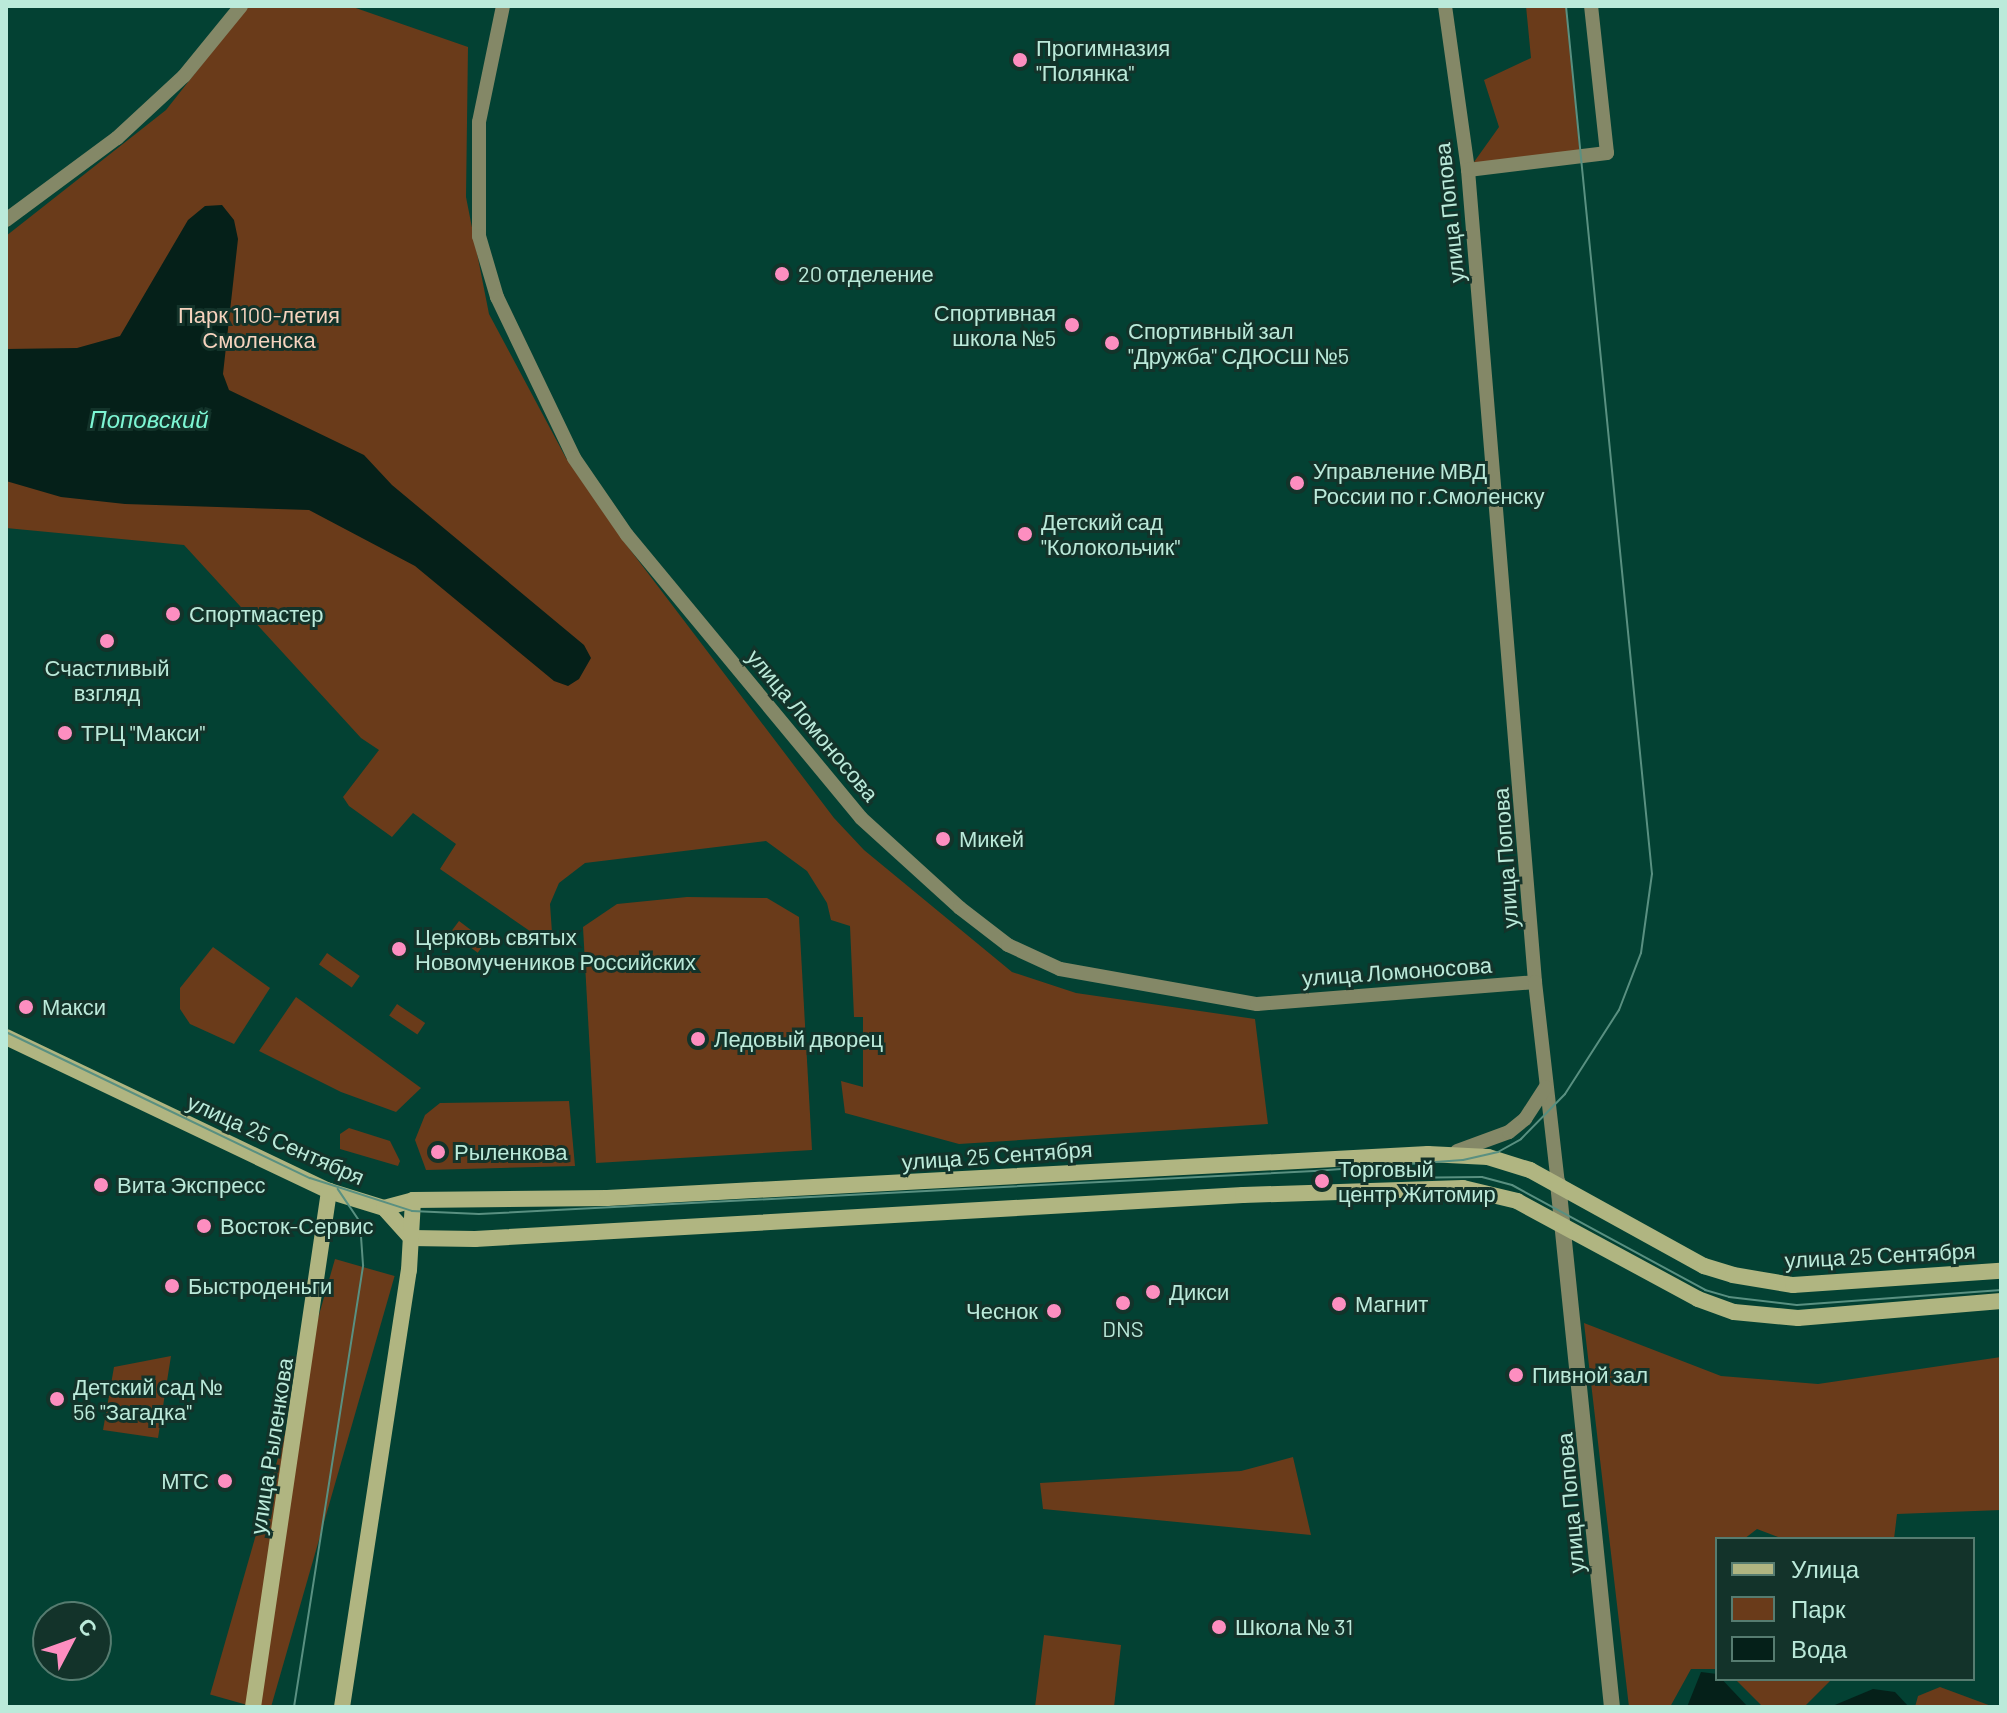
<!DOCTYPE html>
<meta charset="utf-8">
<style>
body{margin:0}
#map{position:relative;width:2007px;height:1713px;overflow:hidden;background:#034133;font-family:Barlow,sans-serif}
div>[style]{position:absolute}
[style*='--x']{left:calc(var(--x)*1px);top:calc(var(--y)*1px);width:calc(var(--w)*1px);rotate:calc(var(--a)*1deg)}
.green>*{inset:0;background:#6a3b1a;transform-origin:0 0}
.water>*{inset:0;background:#052019}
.minor>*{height:14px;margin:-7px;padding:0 7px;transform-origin:7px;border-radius:7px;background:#848867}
.tertiary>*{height:16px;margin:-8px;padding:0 8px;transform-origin:8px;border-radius:8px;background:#848867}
.secondary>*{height:16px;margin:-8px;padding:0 8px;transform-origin:8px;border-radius:8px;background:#b0b581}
.tram>*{height:2px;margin:-1px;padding:0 1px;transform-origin:1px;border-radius:1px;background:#599081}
.dots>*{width:22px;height:22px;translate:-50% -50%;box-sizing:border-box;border:4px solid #13332a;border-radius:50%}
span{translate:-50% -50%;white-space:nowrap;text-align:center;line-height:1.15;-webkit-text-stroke:6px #13332a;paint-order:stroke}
.poi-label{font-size:22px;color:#bbeada}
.left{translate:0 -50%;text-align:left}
.right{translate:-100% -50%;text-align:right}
.street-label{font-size:22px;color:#bbeada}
.park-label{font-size:22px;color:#f6d3be}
.water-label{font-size:24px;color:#7df6d4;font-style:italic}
.frame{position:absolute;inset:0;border:8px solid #bbeada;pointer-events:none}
.legend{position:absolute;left:1715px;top:1537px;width:260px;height:144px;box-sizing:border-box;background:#13332a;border:2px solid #567c70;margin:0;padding:10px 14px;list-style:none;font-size:24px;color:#bbeada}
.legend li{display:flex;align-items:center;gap:16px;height:40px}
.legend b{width:40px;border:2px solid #567c70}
.north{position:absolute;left:32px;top:1601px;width:80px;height:80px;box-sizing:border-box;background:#13332a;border:2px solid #567c70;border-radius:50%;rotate:49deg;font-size:22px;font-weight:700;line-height:32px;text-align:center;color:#bbeada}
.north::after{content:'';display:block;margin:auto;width:28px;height:36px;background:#fd8ec0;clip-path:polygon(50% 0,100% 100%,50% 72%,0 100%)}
</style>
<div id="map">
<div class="green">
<i style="clip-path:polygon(248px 6px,350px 6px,468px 47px,466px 197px,489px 314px,566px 458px,622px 539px,834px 818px,864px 850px,1012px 972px,1076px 993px,1255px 1019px,1268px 1124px,959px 1144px,845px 1113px,841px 1081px,863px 1087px,863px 1017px,854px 1017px,850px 926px,831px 920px,827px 903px,807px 871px,766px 841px,585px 863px,559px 883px,550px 904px,553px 947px,440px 869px,456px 844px,413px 813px,392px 837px,349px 806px,343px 797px,379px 750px,361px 738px,184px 545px,6px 528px,6px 236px,166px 110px)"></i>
<i style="clip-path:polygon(1526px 6px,1566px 6px,1580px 155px,1469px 169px,1499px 127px,1484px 80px,1531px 58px)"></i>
<i style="clip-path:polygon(687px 897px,767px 898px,799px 917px,812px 1150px,596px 1163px,583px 927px,617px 904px)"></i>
<i style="left:459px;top:921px;width:34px;height:14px;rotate:37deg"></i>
<i style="clip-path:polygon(213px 947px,270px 988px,234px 1044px,190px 1024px,180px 1009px,180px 988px)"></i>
<i style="left:327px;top:953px;width:40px;height:14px;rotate:35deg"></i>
<i style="clip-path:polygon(296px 997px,421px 1088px,396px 1112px,341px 1092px,259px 1051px)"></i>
<i style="left:397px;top:1004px;width:34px;height:14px;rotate:34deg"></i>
<i style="clip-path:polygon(569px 1101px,575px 1166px,426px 1170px,415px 1140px,425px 1115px,440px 1103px)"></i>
<i style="clip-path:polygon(349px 1128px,390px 1141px,400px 1161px,398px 1166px,340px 1149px,340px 1134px)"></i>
<i style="left:335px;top:1259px;width:62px;height:453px;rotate:16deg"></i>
<i style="clip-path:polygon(1584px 1323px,1721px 1376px,1818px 1384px,2001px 1357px,2001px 1510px,1897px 1514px,1894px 1539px,1783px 1539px,1757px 1529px,1744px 1539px,1717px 1539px,1717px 1669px,1691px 1669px,1670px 1707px,1629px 1707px)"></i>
<i style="clip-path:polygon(171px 1356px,158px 1438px,103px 1430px,114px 1367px)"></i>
<i style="clip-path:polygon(1293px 1457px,1311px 1535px,1043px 1509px,1040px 1483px,1241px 1471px)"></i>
<i style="clip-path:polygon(1044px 1635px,1121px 1645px,1114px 1707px,1035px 1707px)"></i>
<i style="clip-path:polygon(1735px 1679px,1832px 1679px,1804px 1707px,1776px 1707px,1761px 1705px)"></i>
<i style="clip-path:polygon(1940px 1687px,1994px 1707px,1915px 1707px,1918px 1696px)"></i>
</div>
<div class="water">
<i style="clip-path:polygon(222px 205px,234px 220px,238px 239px,223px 374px,229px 390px,364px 455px,392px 485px,584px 645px,591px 658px,579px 679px,568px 686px,554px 681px,415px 566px,309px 510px,125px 504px,61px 497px,6px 481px,6px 349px,77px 348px,120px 336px,188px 220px,205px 206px)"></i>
<i style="clip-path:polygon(1701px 1672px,1717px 1674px,1748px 1707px,1687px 1707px)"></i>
<i style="clip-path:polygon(1873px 1689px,1895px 1692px,1909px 1707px,1830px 1707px)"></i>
</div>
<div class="minor">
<i style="--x:503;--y:6;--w:118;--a:101.7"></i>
<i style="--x:479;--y:122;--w:114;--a:90"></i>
<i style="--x:479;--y:236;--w:64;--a:73.6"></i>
<i style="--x:497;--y:297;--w:178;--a:64.4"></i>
<i style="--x:574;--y:458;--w:93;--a:55.5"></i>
<i style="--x:627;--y:535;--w:367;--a:50.4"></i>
<i style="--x:861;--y:818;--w:134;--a:42.3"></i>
<i style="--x:960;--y:908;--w:61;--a:37.6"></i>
<i style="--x:1008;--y:945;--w:57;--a:24.8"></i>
<i style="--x:1060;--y:969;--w:200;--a:10.1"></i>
<i style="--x:1257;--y:1004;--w:279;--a:-4.5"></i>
<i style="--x:1445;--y:6;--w:166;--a:82"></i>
<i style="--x:1468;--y:170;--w:815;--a:85.28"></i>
<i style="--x:1535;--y:982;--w:202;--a:83.5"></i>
<i style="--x:1468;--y:170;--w:140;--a:-7"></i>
<i style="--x:1607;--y:153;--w:148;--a:-96.2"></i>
<i style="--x:6;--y:220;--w:138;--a:-36.5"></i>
<i style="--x:117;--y:138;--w:91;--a:-42.8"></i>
<i style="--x:184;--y:76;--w:90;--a:-50.8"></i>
<i style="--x:1457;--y:1151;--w:55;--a:-20.1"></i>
<i style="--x:1509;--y:1132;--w:21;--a:-39"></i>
<i style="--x:1525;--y:1119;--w:38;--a:-57"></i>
</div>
<div class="tertiary">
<i style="--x:1558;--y:1183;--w:527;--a:84.12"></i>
</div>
<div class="secondary">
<i style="--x:6;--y:1037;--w:358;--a:25.5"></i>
<i style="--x:329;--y:1191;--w:58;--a:17.2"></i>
<i style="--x:384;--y:1208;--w:30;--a:-15"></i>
<i style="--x:413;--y:1200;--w:194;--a:-0.6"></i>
<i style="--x:607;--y:1198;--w:822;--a:-3.07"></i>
<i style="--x:1428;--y:1154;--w:60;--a:2.9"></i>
<i style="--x:1488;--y:1157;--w:44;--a:17.2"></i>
<i style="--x:1530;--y:1170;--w:199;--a:28.9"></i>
<i style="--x:1704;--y:1266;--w:30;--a:17"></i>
<i style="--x:1733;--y:1275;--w:61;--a:9.5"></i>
<i style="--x:1793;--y:1285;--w:208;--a:-3.9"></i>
<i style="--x:384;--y:1208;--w:40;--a:48"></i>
<i style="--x:411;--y:1238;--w:64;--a:0.9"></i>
<i style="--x:475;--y:1239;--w:769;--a:-3.28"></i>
<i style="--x:1243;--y:1195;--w:220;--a:-1.8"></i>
<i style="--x:1463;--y:1188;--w:56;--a:13.5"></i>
<i style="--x:1517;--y:1201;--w:206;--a:28.4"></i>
<i style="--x:1698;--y:1299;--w:38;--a:20"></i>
<i style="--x:1734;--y:1312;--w:64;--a:5.4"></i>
<i style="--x:1798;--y:1318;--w:204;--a:-4.8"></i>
<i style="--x:253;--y:1707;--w:522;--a:-81.62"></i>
<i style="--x:342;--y:1707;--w:442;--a:-81.3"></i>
<i style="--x:409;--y:1270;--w:70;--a:-86.7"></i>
</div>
<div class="tram">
<i style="--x:6;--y:1032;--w:337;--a:25.7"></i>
<i style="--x:310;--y:1178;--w:107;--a:17.9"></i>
<i style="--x:412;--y:1211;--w:67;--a:2.6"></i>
<i style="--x:479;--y:1214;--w:836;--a:-2.95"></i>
<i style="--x:1314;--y:1171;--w:149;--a:-4.2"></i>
<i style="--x:1463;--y:1160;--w:36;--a:-13"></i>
<i style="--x:1498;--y:1152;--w:26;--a:-29"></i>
<i style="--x:1521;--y:1139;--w:63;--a:-45.6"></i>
<i style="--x:1565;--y:1094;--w:100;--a:-57.3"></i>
<i style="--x:1619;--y:1010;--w:61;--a:-68.9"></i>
<i style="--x:1641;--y:953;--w:80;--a:-82.1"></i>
<i style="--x:1652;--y:874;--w:872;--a:-95.66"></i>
<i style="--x:1387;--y:1178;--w:95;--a:-0.6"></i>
<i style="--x:1482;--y:1177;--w:31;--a:15"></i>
<i style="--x:1512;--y:1185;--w:220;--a:28.5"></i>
<i style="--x:1705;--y:1290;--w:25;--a:16"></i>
<i style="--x:1729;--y:1297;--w:68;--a:6.7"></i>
<i style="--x:1797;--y:1305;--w:205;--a:-4.2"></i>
<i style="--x:294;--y:1707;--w:447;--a:-81.1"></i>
<i style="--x:363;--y:1265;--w:43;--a:-94"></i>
<i style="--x:360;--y:1222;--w:40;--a:-124"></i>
</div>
<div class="dots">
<i style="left:1020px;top:60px;background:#fd8ec0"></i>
<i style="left:782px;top:274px;background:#fd8ec0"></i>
<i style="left:1072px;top:325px;background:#fd8ec0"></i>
<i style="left:1112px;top:343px;background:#fd8ec0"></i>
<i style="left:1297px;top:483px;background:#fd8ec0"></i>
<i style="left:1025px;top:534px;background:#fd8ec0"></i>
<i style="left:173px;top:614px;background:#fd8ec0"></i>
<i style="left:107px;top:641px;background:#fd8ec0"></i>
<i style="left:65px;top:733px;background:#fd8ec0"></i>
<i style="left:943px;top:839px;background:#fd8ec0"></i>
<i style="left:399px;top:949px;background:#fd8ec0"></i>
<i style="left:26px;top:1007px;background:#fd8ec0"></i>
<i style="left:698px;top:1039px;background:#fd8ec0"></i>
<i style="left:438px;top:1152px;background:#fd8ec0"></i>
<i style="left:1322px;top:1181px;background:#fd8ec0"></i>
<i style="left:101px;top:1185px;background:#fd8ec0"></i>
<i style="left:204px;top:1226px;background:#fd8ec0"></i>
<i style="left:172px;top:1286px;background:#fd8ec0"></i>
<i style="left:1153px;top:1292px;background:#fd8ec0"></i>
<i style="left:1123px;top:1303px;background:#fd8ec0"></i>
<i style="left:1339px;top:1304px;background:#fd8ec0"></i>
<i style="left:1054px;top:1311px;background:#fd8ec0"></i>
<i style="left:1516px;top:1375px;background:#fd8ec0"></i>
<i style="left:57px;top:1399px;background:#fd8ec0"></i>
<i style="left:225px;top:1481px;background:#fd8ec0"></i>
<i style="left:1219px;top:1627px;background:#fd8ec0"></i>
</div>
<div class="poi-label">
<span class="left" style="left:1036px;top:60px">Прогимназия<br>"Полянка"</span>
<span class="left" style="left:798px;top:274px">20 отделение</span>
<span class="right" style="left:1056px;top:325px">Спортивная<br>школа №5</span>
<span class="left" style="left:1128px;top:343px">Спортивный зал<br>"Дружба" СДЮСШ №5</span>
<span class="left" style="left:1313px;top:483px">Управление МВД<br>России по г.Смоленску</span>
<span class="left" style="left:1041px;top:534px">Детский сад<br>"Колокольчик"</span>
<span class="left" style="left:189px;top:614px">Спортмастер</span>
<span style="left:107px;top:680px">Счастливый<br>взгляд</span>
<span class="left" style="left:81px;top:733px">ТРЦ "Макси"</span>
<span class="left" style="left:959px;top:839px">Микей</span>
<span class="left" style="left:415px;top:949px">Церковь святых<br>Новомучеников Российских</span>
<span class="left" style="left:42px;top:1007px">Макси</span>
<span class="left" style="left:714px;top:1039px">Ледовый дворец</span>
<span class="left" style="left:454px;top:1152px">Рыленкова</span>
<span class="left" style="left:1338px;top:1181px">Торговый<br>центр Житомир</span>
<span class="left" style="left:117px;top:1185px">Вита Экспресс</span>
<span class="left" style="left:220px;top:1226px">Восток-Сервис</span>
<span class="left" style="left:188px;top:1286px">Быстроденьги</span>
<span class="left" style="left:1169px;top:1292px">Дикси</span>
<span class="left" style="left:1355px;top:1304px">Магнит</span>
<span class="right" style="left:1038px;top:1311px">Чеснок</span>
<span style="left:1123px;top:1329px">DNS</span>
<span class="left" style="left:1532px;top:1375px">Пивной зал</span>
<span class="left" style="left:73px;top:1399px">Детский сад №<br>56 "Загадка"</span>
<span class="right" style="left:209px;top:1481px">МТС</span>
<span class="left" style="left:1235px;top:1627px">Школа № 31</span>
</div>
<div class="street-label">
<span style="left:1449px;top:213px;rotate:-96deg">улица Попова</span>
<span style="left:813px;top:725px;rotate:50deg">улица Ломоносова</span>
<span style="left:1505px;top:858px;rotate:-94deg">улица Попова</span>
<span style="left:1397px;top:971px;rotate:-4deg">улица Ломоносова</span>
<span style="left:276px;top:1139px;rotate:24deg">улица 25 Сентября</span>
<span style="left:997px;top:1155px;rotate:-4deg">улица 25 Сентября</span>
<span style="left:1880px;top:1255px;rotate:-3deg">улица 25 Сентября</span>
<span style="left:271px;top:1446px;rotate:-81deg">улица Рыленкова</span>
<span style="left:1570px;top:1503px;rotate:-95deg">улица Попова</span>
</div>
<div class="park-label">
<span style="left:259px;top:327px">Парк 1100-летия<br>Смоленска</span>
</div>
<div class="water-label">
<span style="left:149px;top:419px">Поповский</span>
</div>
<div class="frame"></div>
<ul class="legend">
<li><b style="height:10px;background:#b0b581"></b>Улица</li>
<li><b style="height:22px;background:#6a3b1a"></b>Парк</li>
<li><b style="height:22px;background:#052019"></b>Вода</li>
</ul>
<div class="north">С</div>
</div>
